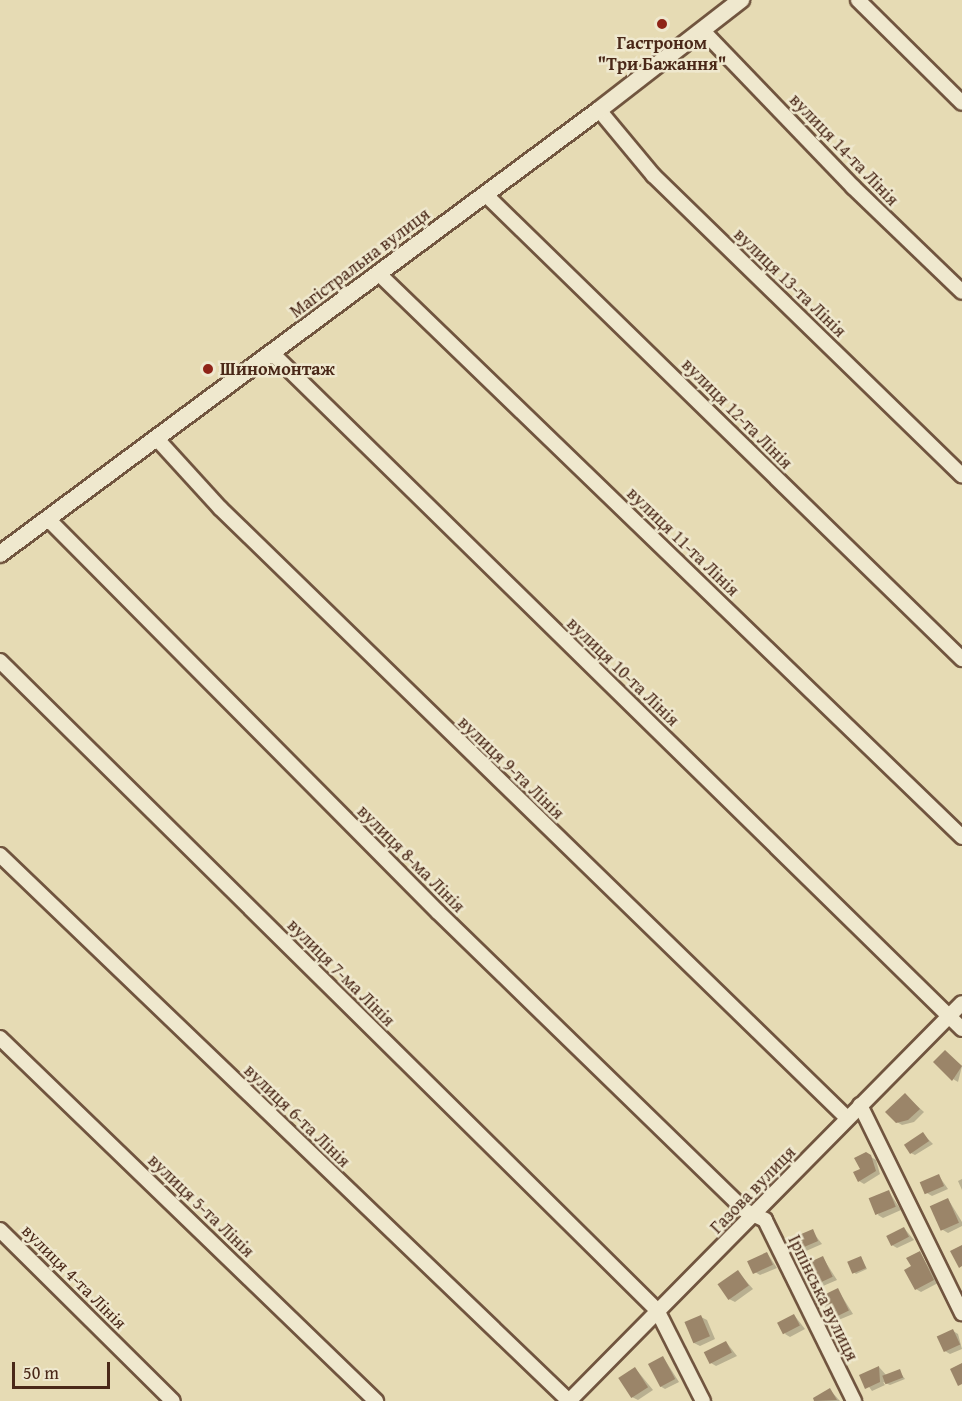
<!DOCTYPE html>
<meta charset="utf-8">
<style>
body{margin:0}
#map{position:relative;width:962px;height:1401px;overflow:hidden;background:#e6dbb4;font-family:"Gentium Book Plus",serif}
div>[style]{position:absolute}
[style*='--x']{left:calc(var(--x)*1px);top:calc(var(--y)*1px);width:calc(var(--w)*1px);rotate:calc(var(--a)*1deg)}
.shadow>*{inset:0;background:#0003}
.building>*{inset:0;background:#9b8569;transform-origin:0 0}
.roads{filter:drop-shadow(2px 0 #71553f) drop-shadow(-2px 0 #71553f) drop-shadow(0 2px #71553f) drop-shadow(0 -2px #71553f)}
.minor>*{height:14px;margin:-7px;padding:0 7px;transform-origin:7px;border-radius:7px;background:#efe8ce}
.tertiary>*{height:16px;margin:-8px;padding:0 8px;transform-origin:8px;border-radius:8px;background:#efe8ce}
.dots>*{width:16px;height:16px;translate:-50% -50%;box-sizing:border-box;border:3px solid #efe8ce;border-radius:50%}
span{translate:-50% -50%;white-space:nowrap;text-align:center;line-height:1.15;-webkit-text-stroke:5px #efe8ce;paint-order:stroke}
.poi-label{font-size:18px;color:#4a2818;font-weight:700}
.left{translate:0 -50%;text-align:left}
.street-label{font-size:18px;color:#4a2818}
.scale{position:absolute;left:12px;top:1362px;width:98px;height:27px;box-sizing:border-box;border:3px solid #4a2818;border-top:0;padding-left:8px;font-size:18px;line-height:21px;white-space:nowrap;color:#4a2818;-webkit-text-stroke:4px #efe8ce;paint-order:stroke}
</style>
<div id="map">
<div class="shadow">
<i style="clip-path:polygon(945px 1052px,962px 1066px,958px 1082px,953px 1079px)"></i>
<i style="clip-path:polygon(905px 1095px,924px 1112px,914px 1122px,902px 1125px,897px 1122px)"></i>
<i style="clip-path:polygon(923px 1134px,933px 1144px,915px 1155px,909px 1152px)"></i>
<i style="clip-path:polygon(866px 1154px,876px 1160px,880px 1174px,864px 1184px,859px 1181px)"></i>
<i style="clip-path:polygon(939px 1176px,948px 1189px,932px 1196px,927px 1193px)"></i>
<i style="clip-path:polygon(962px 1179px,962px 1190px,958px 1181px)"></i>
<i style="clip-path:polygon(889px 1192px,901px 1210px,883px 1218px,878px 1215px)"></i>
<i style="clip-path:polygon(948px 1199px,962px 1222px,962px 1226px,948px 1233px,943px 1230px)"></i>
<i style="clip-path:polygon(904px 1228px,914px 1240px,897px 1248px,892px 1245px)"></i>
<i style="clip-path:polygon(812px 1231px,822px 1244px,806px 1251px,800px 1247px)"></i>
<i style="clip-path:polygon(767px 1253px,777px 1268px,760px 1275px,755px 1272px)"></i>
<i style="clip-path:polygon(920px 1253px,938px 1283px,921px 1292px,916px 1289px,913px 1267px)"></i>
<i style="clip-path:polygon(861px 1257px,867px 1269px,856px 1274px,854px 1272px)"></i>
<i style="clip-path:polygon(823px 1258px,837px 1280px,823px 1286px,817px 1283px)"></i>
<i style="clip-path:polygon(738px 1272px,753px 1289px,735px 1302px,729px 1299px)"></i>
<i style="clip-path:polygon(838px 1290px,853px 1314px,836px 1321px,831px 1318px)"></i>
<i style="clip-path:polygon(794px 1315px,805px 1329px,790px 1337px,785px 1334px)"></i>
<i style="clip-path:polygon(701px 1317px,707px 1320px,715px 1339px,700px 1346px,694px 1343px)"></i>
<i style="clip-path:polygon(953px 1331px,958px 1334px,962px 1349px,950px 1354px,945px 1351px)"></i>
<i style="clip-path:polygon(726px 1342px,737px 1356px,716px 1366px,711px 1363px,705px 1353px)"></i>
<i style="clip-path:polygon(663px 1357px,679px 1382px,665px 1389px,660px 1386px)"></i>
<i style="clip-path:polygon(879px 1367px,887px 1376px,899px 1371px,905px 1379px,890px 1385px,883px 1382px,885px 1385px,872px 1391px,861px 1376px)"></i>
<i style="clip-path:polygon(635px 1368px,653px 1390px,638px 1400px,632px 1397px)"></i>
<i style="clip-path:polygon(830px 1390px,840px 1401px,816px 1401px,815px 1399px)"></i>
</div>
<div class="building">
<i style="clip-path:polygon(945px 1050px,962px 1066px,952px 1081px,933px 1062px)"></i>
<i style="clip-path:polygon(905px 1093px,920px 1109px,908px 1120px,896px 1123px,885px 1112px)"></i>
<i style="left:923px;top:1132px;width:11px;height:23px;rotate:56deg"></i>
<i style="clip-path:polygon(866px 1152px,871px 1155px,876px 1171px,858px 1182px,853px 1172px,860px 1169px,854px 1158px)"></i>
<i style="left:939px;top:1174px;width:13px;height:21px;rotate:67deg"></i>
<i style="left:889px;top:1190px;width:18px;height:22px;rotate:68deg"></i>
<i style="left:948px;top:1198px;width:27px;height:20px;rotate:66deg"></i>
<i style="left:904px;top:1227px;width:11px;height:20px;rotate:63deg"></i>
<i style="left:813px;top:1229px;width:13px;height:21px;rotate:67deg"></i>
<i style="clip-path:polygon(962px 1245px,962px 1266px,959px 1268px,950px 1251px)"></i>
<i style="clip-path:polygon(920px 1251px,934px 1280px,915px 1290px,904px 1270px,911px 1266px,906px 1258px)"></i>
<i style="left:767px;top:1252px;width:14px;height:22px;rotate:65deg"></i>
<i style="left:823px;top:1256px;width:23px;height:19px;rotate:65deg"></i>
<i style="left:861px;top:1256px;width:13px;height:15px;rotate:67deg"></i>
<i style="left:738px;top:1270px;width:19px;height:25px;rotate:55deg"></i>
<i style="left:838px;top:1288px;width:25px;height:20px;rotate:64deg"></i>
<i style="left:794px;top:1314px;width:13px;height:19px;rotate:63deg"></i>
<i style="left:701px;top:1315px;width:23px;height:18px;rotate:67deg"></i>
<i style="left:953px;top:1329px;width:17px;height:18px;rotate:65deg"></i>
<i style="left:726px;top:1341px;width:13px;height:25px;rotate:63deg"></i>
<i style="left:663px;top:1356px;width:26px;height:17px;rotate:62deg"></i>
<i style="clip-path:polygon(962px 1363px,962px 1384px,958px 1386px,950px 1369px)"></i>
<i style="clip-path:polygon(879px 1366px,880px 1382px,865px 1389px,859px 1375px)"></i>
<i style="left:635px;top:1367px;width:24px;height:20px;rotate:57deg"></i>
<i style="left:900px;top:1369px;width:9px;height:19px;rotate:69deg"></i>
<i style="clip-path:polygon(830px 1388px,837px 1400px,814px 1401px,813px 1398px)"></i>
</div>
<div class="roads">
<div class="minor">
<i style="--x:858;--y:0;--w:146;--a:44.7"></i>
<i style="--x:702;--y:30;--w:218;--a:46.1"></i>
<i style="--x:853;--y:187;--w:151;--a:43.9"></i>
<i style="--x:599;--y:110;--w:85;--a:50.3"></i>
<i style="--x:653;--y:175;--w:431;--a:44.2"></i>
<i style="--x:486;--y:195;--w:665;--a:44.27"></i>
<i style="--x:378;--y:273;--w:812;--a:44"></i>
<i style="--x:272;--y:353;--w:966;--a:44.41"></i>
<i style="--x:157;--y:439;--w:93;--a:47.6"></i>
<i style="--x:220;--y:508;--w:873;--a:44.21"></i>
<i style="--x:48;--y:519;--w:554;--a:45.22"></i>
<i style="--x:438;--y:912;--w:429;--a:44.2"></i>
<i style="--x:746;--y:1211;--w:21;--a:25"></i>
<i style="--x:765;--y:1220;--w:202;--a:63.8"></i>
<i style="--x:0;--y:661;--w:923;--a:44.65"></i>
<i style="--x:657;--y:1310;--w:102;--a:63.2"></i>
<i style="--x:0;--y:855;--w:789;--a:43.82"></i>
<i style="--x:0;--y:1038;--w:523;--a:43.99"></i>
<i style="--x:860;--y:1105;--w:232;--a:63.9"></i>
<i style="--x:0;--y:1230;--w:243;--a:44.7"></i>
<i style="--x:569;--y:1401;--w:559;--a:-45.36"></i>
</div>
<div class="tertiary">
<i style="--x:0;--y:554;--w:746;--a:-36.55"></i>
<i style="--x:599;--y:110;--w:180;--a:-37.8"></i>
</div>
</div>
<div class="dots">
<i style="left:662px;top:24px;background:#8f2418"></i>
<i style="left:208px;top:369px;background:#8f2418"></i>
</div>
<div class="poi-label">
<span style="left:662px;top:54px">Гастроном<br>"Три Бажання"</span>
<span class="left" style="left:220px;top:369px">Шиномонтаж</span>
</div>
<div class="street-label">
<span style="left:844px;top:150px;rotate:46deg">вулиця 14-та Лінія</span>
<span style="left:360px;top:263px;rotate:-37deg">Магістральна вулиця</span>
<span style="left:790px;top:283px;rotate:44deg">вулиця 13-та Лінія</span>
<span style="left:737px;top:414px;rotate:45deg">вулиця 12-та Лінія</span>
<span style="left:683px;top:542px;rotate:44deg">вулиця 11-та Лінія</span>
<span style="left:623px;top:672px;rotate:44deg">вулиця 10-та Лінія</span>
<span style="left:511px;top:768px;rotate:44deg">вулиця 9-та Лінія</span>
<span style="left:411px;top:859px;rotate:45deg">вулиця 8-ма Лінія</span>
<span style="left:341px;top:973px;rotate:45deg">вулиця 7-ма Лінія</span>
<span style="left:297px;top:1116px;rotate:44deg">вулиця 6-та Лінія</span>
<span style="left:753px;top:1190px;rotate:-46deg">Газова вулиця</span>
<span style="left:201px;top:1206px;rotate:44deg">вулиця 5-та Лінія</span>
<span style="left:74px;top:1277px;rotate:45deg">вулиця 4-та Лінія</span>
<span style="left:823px;top:1298px;rotate:64deg">Ірпінська вулиця</span>
</div>
<div class="scale">50 m</div>
</div>
